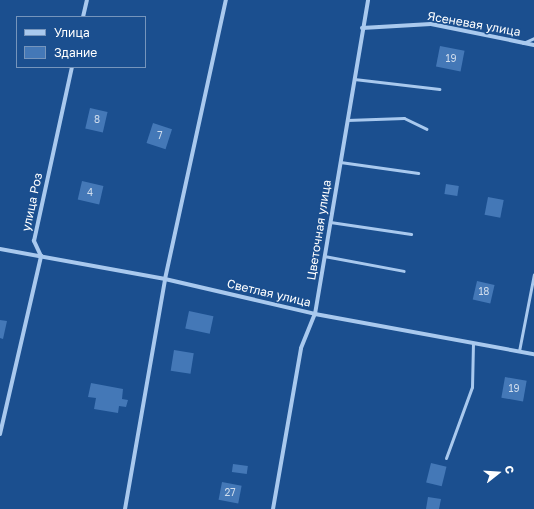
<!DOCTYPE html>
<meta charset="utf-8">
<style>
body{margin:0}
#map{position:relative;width:534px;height:509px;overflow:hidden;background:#1b4f8f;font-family:"Golos Text",sans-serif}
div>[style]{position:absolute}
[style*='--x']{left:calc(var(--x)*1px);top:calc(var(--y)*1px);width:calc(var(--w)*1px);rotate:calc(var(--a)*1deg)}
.building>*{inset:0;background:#4478b7;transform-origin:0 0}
.service>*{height:3px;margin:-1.5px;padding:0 1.5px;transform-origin:1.5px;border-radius:1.5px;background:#a9c9ee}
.minor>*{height:4px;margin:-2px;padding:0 2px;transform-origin:2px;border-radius:2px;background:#a9c9ee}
span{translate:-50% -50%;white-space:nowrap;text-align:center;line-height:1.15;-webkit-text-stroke:3px #1b4f8f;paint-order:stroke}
.number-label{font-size:10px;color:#d0dded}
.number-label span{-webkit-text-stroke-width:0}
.street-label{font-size:12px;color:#fff}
.legend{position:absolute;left:16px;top:16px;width:130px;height:52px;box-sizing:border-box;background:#1b4f8f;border:1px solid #7695bc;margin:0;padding:5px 7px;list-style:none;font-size:12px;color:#fff}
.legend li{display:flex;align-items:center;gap:8px;height:20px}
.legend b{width:20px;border:1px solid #7695bc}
.north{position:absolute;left:478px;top:453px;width:40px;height:40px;-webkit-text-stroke:3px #1b4f8f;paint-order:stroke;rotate:73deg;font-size:11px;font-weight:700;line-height:16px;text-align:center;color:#fff}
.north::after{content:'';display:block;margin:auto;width:14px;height:18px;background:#fff;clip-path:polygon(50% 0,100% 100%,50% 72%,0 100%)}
</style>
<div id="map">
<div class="building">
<i style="left:440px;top:46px;width:25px;height:21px;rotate:11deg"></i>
<i style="left:90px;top:108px;width:18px;height:21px;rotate:13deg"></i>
<i style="left:153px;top:123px;width:20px;height:21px;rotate:18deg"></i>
<i style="left:82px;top:181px;width:22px;height:19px;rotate:13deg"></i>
<i style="left:446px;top:184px;width:13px;height:10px;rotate:9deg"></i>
<i style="left:488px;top:197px;width:16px;height:18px;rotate:11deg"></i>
<i style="left:477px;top:281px;width:18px;height:19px;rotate:13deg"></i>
<i style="left:189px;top:311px;width:25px;height:18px;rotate:12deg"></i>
<i style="clip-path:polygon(0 320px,7px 321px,3px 339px,0 338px)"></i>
<i style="left:174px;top:350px;width:20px;height:21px;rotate:9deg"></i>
<i style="left:505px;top:377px;width:22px;height:21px;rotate:10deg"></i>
<i style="clip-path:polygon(91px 383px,123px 389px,122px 399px,128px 400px,126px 407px,119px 406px,118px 413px,94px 409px,96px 398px,88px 397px)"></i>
<i style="left:431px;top:463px;width:16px;height:20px;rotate:14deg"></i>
<i style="left:233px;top:464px;width:15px;height:8px;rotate:8deg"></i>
<i style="left:222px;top:482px;width:20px;height:18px;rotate:11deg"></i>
<i style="clip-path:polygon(428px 497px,441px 499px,439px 509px,426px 509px)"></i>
</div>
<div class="service">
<i style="--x:523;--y:43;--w:12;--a:-24"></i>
<i style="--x:354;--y:79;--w:86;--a:6.7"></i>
<i style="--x:347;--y:120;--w:57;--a:-2"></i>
<i style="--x:404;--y:118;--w:25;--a:26"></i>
<i style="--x:340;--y:162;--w:79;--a:8"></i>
<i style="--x:330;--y:222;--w:82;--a:8.4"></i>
<i style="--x:324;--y:256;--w:81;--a:10.6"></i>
<i style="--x:519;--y:351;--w:78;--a:-79"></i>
<i style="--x:446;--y:458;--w:76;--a:-69.9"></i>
<i style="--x:472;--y:387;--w:44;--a:-88.7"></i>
</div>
<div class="minor">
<i style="--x:83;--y:17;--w:17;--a:-77"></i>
<i style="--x:362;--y:28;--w:69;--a:-3.3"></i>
<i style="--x:431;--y:24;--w:105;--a:11.5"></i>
<i style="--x:0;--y:249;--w:168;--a:10.3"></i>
<i style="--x:165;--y:279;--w:154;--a:13.1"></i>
<i style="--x:315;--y:314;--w:223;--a:10.4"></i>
<i style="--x:0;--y:434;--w:183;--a:-77"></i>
<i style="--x:41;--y:256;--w:17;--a:-115"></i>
<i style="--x:34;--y:241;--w:178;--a:-77.7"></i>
<i style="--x:125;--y:509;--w:233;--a:-80.1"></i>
<i style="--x:165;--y:279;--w:286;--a:-77.7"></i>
<i style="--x:273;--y:509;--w:163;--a:-80.1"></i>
<i style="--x:301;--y:348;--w:37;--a:-68"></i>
<i style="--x:315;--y:314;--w:318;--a:-80.4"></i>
</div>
<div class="number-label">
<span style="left:451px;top:59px">19</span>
<span style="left:97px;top:120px">8</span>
<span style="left:160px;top:136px">7</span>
<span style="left:90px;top:193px">4</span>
<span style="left:484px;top:292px">18</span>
<span style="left:514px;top:389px">19</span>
<span style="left:230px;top:493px">27</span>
</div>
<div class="street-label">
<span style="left:474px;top:24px;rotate:10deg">Ясеневая улица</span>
<span style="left:32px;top:202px;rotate:-78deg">улица Роз</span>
<span style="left:319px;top:230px;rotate:-81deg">Цветочная улица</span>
<span style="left:269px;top:293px;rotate:13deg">Светлая улица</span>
</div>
<ul class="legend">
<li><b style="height:5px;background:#a9c9ee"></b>Улица</li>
<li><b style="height:11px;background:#4478b7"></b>Здание</li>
</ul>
<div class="north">С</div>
</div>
